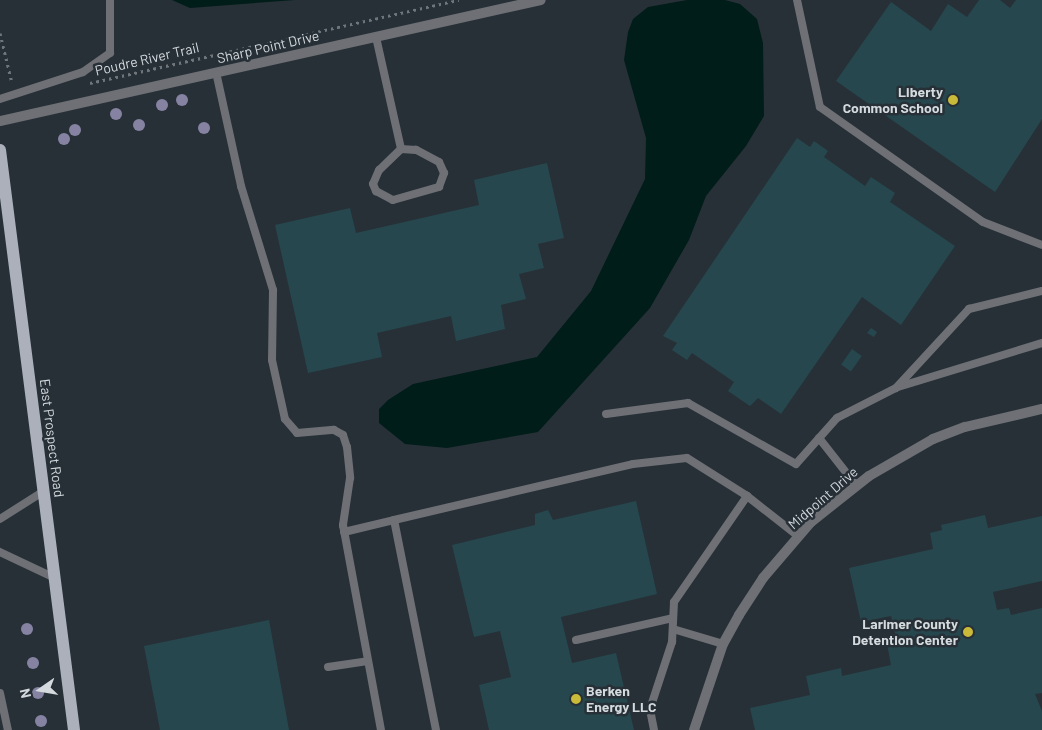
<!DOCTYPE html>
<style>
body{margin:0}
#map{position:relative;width:1042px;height:730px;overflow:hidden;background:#273037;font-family:Barlow,sans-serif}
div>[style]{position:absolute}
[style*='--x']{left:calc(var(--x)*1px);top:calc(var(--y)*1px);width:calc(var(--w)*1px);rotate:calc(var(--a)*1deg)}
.water>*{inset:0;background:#001d1a}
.building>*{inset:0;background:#26474e;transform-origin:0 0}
.path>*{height:3px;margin-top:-1.5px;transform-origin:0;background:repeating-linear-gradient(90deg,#6e767c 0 2.5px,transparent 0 6.5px)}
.lane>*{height:8px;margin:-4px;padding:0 4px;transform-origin:4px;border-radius:4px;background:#6e7075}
.street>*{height:10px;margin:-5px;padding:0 5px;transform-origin:5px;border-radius:5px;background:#6e7075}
.primary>*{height:12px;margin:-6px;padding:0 6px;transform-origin:6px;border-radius:6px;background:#acb0bb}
.trees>*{width:12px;height:12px;margin:-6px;border-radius:50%;background:#8683a2}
.dots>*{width:14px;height:14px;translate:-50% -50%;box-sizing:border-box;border:2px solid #273037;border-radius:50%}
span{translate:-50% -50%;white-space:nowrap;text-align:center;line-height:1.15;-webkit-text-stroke:5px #273037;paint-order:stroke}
.street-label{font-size:14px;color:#d4dade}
.poi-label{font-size:14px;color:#d4dade;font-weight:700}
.right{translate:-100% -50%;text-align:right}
.left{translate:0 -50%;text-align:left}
.north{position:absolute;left:15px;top:665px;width:50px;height:50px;-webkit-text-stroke:4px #273037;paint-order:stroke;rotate:257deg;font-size:14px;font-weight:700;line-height:20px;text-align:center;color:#d4dade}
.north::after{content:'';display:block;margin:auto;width:18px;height:22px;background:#d4dade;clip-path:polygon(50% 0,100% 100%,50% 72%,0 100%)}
</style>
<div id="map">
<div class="water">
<i style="clip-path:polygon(172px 0,295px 0,190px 8px)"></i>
<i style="clip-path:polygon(687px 0,725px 0,740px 4px,757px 19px,763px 43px,764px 116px,746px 146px,706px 196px,689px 240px,650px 308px,538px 432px,447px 448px,405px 444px,379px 423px,379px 409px,388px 400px,413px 384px,537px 357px,591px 291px,645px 179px,646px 138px,624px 60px,628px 32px,633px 19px,648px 7px)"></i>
</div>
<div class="building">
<i style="clip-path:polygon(979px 0,1000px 0,1010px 8px,1016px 0,1042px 0,1042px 119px,995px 192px,836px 81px,891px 2px,931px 31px,948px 4px,967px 17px)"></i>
<i style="clip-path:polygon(797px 138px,810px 147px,814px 141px,828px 151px,824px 157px,865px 186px,871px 177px,895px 193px,890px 202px,955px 246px,901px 325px,862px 297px,781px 414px,758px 398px,750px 406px,728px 391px,734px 382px,692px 353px,687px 360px,672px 350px,677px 343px,663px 336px)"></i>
<i style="clip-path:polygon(547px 163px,564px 238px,538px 244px,544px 268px,519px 274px,526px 299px,501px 305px,505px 329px,456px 341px,451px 316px,377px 333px,382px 357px,308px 373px,275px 225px,350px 208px,356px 233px,479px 205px,474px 180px)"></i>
<i style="clip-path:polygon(871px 328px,877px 332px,874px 337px,867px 333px)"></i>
<i style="left:852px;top:349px;width:12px;height:19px;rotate:35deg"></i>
<i style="clip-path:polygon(636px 501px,657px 594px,561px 617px,572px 663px,616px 653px,634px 730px,489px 730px,479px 685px,511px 677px,500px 631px,474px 637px,452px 545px,535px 525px,535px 514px,548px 510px,553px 520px)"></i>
<i style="clip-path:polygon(985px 515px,988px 528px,1042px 516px,1042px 581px,993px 592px,997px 610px,1009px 608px,1011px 615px,1042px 608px,1042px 693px,1035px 694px,1042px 711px,1042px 730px,755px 730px,750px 708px,810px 695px,806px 676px,841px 668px,842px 676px,891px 665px,887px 644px,897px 642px,891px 616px,861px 622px,849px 568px,933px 549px,930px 533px,942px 530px,941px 525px)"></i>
<i style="clip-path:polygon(269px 620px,289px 730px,160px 730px,144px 646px)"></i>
</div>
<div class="path">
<i style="--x:0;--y:33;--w:51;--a:76.5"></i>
<i style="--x:90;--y:83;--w:378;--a:-12.7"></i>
</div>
<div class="lane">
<i style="--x:797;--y:0;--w:109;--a:77.9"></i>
<i style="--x:820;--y:107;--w:199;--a:35.2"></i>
<i style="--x:983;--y:222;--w:63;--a:21.3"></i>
<i style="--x:376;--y:37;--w:115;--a:77.4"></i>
<i style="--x:401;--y:149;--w:30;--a:136"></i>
<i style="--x:379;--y:170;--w:15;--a:113"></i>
<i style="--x:373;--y:184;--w:8;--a:67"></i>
<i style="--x:376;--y:191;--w:19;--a:28"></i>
<i style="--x:393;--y:200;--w:48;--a:-15.8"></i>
<i style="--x:439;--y:187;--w:15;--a:-70"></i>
<i style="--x:444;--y:173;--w:12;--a:-114"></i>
<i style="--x:439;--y:162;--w:26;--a:-152"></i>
<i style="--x:416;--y:150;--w:15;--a:-176"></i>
<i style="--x:216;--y:72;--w:117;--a:77.6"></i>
<i style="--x:241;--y:186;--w:109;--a:72.9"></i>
<i style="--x:273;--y:290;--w:70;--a:90.8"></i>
<i style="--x:272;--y:360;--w:60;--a:77.6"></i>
<i style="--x:285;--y:419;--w:18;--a:49"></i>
<i style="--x:297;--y:433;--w:37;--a:-5"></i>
<i style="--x:334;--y:430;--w:10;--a:29"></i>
<i style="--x:343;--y:435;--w:13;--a:72"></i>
<i style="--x:347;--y:447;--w:31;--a:84"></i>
<i style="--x:350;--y:478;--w:48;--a:98.5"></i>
<i style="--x:343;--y:525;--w:208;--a:79.5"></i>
<i style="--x:0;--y:99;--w:87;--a:-18"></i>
<i style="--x:83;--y:72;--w:33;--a:-35"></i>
<i style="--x:110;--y:53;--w:53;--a:-90"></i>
<i style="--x:898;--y:387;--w:151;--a:-17"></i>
<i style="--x:606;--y:414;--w:83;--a:-7.6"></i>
<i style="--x:688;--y:403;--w:124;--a:29.5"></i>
<i style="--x:796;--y:464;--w:62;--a:-48.3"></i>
<i style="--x:837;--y:418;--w:66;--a:-27"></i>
<i style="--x:896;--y:388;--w:108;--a:-47.3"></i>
<i style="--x:969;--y:309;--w:75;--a:-13.9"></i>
<i style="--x:819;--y:438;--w:60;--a:51.8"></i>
<i style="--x:0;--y:519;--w:52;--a:-32.5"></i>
<i style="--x:344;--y:532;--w:51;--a:-13.5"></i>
<i style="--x:0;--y:552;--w:61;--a:25.3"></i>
<i style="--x:673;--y:629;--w:52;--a:16.7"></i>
<i style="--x:576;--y:640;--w:99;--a:-12.8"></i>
<i style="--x:328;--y:667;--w:40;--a:-8.5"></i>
<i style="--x:0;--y:693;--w:38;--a:78"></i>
<i style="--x:436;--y:730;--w:214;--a:-101.3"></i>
<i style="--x:394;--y:520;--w:245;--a:-13.2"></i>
<i style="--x:633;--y:464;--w:54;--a:-6.3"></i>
<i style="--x:687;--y:458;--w:71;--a:32.3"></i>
<i style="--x:747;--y:496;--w:65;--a:38.1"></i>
<i style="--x:654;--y:730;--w:21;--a:-101"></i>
<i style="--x:650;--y:709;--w:71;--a:-71.8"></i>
<i style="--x:672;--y:642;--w:40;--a:-87.1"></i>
<i style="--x:674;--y:602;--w:129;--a:-55.4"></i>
</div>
<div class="street">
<i style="--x:0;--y:121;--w:554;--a:-12.61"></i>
<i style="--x:694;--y:730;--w:91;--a:-71.4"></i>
<i style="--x:723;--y:644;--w:33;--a:-61"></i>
<i style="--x:739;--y:615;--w:44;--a:-57"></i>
<i style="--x:763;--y:578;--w:74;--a:-49.4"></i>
<i style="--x:811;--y:522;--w:74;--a:-38.4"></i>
<i style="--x:869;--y:476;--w:74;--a:-30"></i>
<i style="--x:933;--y:439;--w:34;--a:-21"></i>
<i style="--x:965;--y:427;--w:79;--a:-13.2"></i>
</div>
<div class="primary">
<i style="--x:0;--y:150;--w:585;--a:82.73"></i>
</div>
<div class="trees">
<i style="left:182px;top:100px"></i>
<i style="left:162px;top:105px"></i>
<i style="left:116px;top:114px"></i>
<i style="left:139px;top:125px"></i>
<i style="left:204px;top:128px"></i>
<i style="left:75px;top:130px"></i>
<i style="left:64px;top:139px"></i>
<i style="left:27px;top:629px"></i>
<i style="left:33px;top:663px"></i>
<i style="left:38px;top:693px"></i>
<i style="left:41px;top:721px"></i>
</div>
<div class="dots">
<i style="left:953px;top:100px;background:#c9ba3a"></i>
<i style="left:968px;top:632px;background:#c9ba3a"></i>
<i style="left:576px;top:699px;background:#c9ba3a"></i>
</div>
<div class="street-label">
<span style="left:268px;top:47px;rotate:-13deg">Sharp Point Drive</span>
<span style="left:147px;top:59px;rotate:-13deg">Poudre River Trail</span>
<span style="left:52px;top:438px;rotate:83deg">East Prospect Road</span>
<span style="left:823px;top:498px;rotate:-41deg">Midpoint Drive</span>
</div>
<div class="poi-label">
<span class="right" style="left:943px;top:100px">Liberty<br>Common School</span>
<span class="right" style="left:958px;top:632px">Larimer County<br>Detention Center</span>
<span class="left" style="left:586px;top:699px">Berken<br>Energy LLC</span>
</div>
<div class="north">N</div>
</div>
